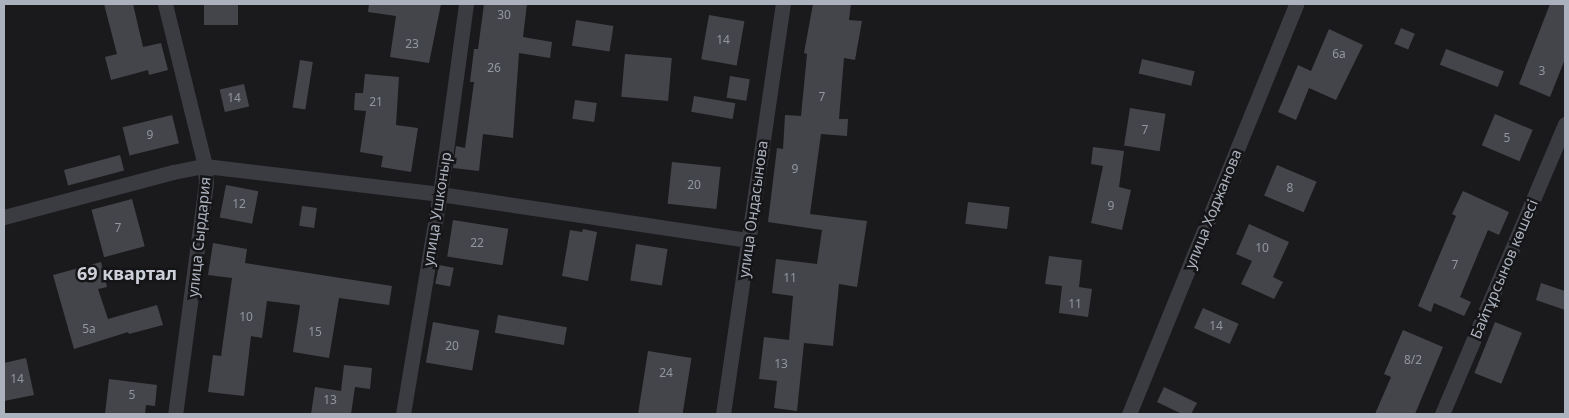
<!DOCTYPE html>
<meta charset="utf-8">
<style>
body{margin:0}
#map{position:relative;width:1569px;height:418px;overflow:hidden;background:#1a1a1d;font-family:"Noto Sans",sans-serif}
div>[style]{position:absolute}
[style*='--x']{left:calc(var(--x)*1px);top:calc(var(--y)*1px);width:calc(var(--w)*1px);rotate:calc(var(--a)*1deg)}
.building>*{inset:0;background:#44454a;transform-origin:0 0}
.minor>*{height:15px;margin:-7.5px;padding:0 7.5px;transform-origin:7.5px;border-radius:7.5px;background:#3a3c42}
span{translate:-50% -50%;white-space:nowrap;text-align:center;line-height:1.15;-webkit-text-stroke:5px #151518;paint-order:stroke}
.number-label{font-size:12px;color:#9196a0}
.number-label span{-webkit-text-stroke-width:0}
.street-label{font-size:15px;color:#abb1bd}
.quarter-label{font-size:18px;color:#cdd0d9;font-weight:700}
.frame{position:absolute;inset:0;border:5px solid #abb1bd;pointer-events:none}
</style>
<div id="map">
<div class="building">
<i style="clip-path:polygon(104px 4px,133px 4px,143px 47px,161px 43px,168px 70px,149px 75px,148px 70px,111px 80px,105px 57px,117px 54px)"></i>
<i style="left:204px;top:4px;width:34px;height:21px"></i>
<i style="clip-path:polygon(369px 4px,441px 4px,429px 63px,390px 57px,396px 16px,368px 12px)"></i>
<i style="clip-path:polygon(484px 4px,527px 4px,523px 37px,552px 42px,550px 58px,519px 53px,513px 138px,483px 134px,479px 171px,453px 168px,456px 146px,465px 148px,474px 82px,470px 82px,474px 49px,478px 49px)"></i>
<i style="clip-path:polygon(813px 4px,851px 4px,849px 20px,862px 21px,855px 60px,844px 58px,839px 119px,848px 119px,847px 136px,821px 134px,810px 214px,867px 221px,857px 287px,839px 284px,833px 346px,804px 343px,797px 411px,774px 408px,777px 381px,759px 379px,764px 337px,789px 340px,793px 296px,772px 293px,776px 259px,817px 264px,822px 230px,768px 222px,777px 148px,783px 149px,785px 115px,801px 116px,807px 54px,804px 53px)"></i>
<i style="clip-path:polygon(1550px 4px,1565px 4px,1565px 59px,1550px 97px,1519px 84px)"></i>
<i style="left:709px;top:15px;width:36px;height:45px;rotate:10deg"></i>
<i style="left:576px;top:20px;width:38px;height:26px;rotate:9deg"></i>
<i style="left:1401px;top:28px;width:15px;height:17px;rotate:23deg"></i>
<i style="clip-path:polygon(1329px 29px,1363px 45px,1336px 100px,1309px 88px,1296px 120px,1278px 112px,1298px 65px,1311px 71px)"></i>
<i style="left:1446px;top:49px;width:62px;height:17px;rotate:21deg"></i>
<i style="left:625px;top:54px;width:47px;height:43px;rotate:5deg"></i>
<i style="left:1142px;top:59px;width:54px;height:15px;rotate:13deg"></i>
<i style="left:300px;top:60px;width:13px;height:48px;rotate:9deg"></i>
<i style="clip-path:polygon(365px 74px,399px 77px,396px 125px,418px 128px,411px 172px,381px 167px,383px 156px,360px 152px,366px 111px,354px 110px,355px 93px,363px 93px)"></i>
<i style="left:730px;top:76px;width:20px;height:22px;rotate:9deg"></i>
<i style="left:244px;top:84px;width:23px;height:25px;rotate:77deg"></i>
<i style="left:694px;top:96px;width:42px;height:16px;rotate:10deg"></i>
<i style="left:575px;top:100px;width:22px;height:19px;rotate:8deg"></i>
<i style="left:1130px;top:108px;width:36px;height:38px;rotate:9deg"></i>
<i style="left:1495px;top:114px;width:41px;height:34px;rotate:23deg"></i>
<i style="left:172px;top:115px;width:29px;height:51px;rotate:76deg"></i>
<i style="clip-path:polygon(1093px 147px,1124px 151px,1119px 187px,1131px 190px,1122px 230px,1091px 223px,1103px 166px,1091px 164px)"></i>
<i style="left:120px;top:155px;width:16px;height:58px;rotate:75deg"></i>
<i style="left:672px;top:162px;width:49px;height:42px;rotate:6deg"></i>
<i style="left:1277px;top:165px;width:43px;height:33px;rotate:23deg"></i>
<i style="left:226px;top:185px;width:33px;height:33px;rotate:11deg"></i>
<i style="clip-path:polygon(1463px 191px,1509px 212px,1499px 235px,1488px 230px,1460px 297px,1471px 302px,1464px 316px,1434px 303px,1431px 312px,1418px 306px,1456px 216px,1452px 214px)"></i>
<i style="left:132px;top:199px;width:49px;height:42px;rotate:75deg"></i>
<i style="left:968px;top:202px;width:42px;height:22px;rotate:7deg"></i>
<i style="left:302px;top:206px;width:15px;height:20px;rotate:8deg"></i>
<i style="left:453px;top:220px;width:56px;height:37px;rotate:9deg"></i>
<i style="clip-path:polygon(1249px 224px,1289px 242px,1273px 277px,1283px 282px,1274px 299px,1241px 284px,1252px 261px,1236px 254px)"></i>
<i style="clip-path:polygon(583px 229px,597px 232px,588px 281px,562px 276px,570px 230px,582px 232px)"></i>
<i style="clip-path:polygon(213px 243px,247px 249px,245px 263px,392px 286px,389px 305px,339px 298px,329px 358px,293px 352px,300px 305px,267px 301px,262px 338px,251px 336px,244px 396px,208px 392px,213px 355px,221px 356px,232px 278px,208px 275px)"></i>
<i style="left:636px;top:244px;width:32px;height:37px;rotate:9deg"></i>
<i style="clip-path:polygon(1049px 256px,1082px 260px,1079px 287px,1092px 289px,1088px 317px,1059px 313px,1062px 286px,1045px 284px)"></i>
<i style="clip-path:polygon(101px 262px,107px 287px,98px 289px,108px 319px,157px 305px,163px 325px,129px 334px,128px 332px,74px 349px,53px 275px)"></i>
<i style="left:439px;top:265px;width:15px;height:19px;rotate:11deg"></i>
<i style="clip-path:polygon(1541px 283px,1565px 291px,1565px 310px,1536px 300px)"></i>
<i style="left:1203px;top:308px;width:39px;height:22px;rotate:24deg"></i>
<i style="left:498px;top:315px;width:70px;height:18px;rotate:10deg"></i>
<i style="left:433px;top:322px;width:47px;height:41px;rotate:10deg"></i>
<i style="left:1495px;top:322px;width:29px;height:55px;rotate:22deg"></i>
<i style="clip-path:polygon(1403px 330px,1443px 347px,1415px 414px,1375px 414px,1391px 377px,1384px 374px)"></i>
<i style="left:648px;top:351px;width:44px;height:64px;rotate:9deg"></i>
<i style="clip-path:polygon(26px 358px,34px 395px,4px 401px,4px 363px)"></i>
<i style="clip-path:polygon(344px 365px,372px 368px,370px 389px,355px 387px,351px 414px,311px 414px,315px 387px,341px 391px)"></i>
<i style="clip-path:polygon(109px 379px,157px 385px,155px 406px,146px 405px,145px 414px,105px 414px)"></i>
<i style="clip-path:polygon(1164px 387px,1197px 403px,1191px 414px,1182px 414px,1157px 402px)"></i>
</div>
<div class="minor">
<i style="--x:165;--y:4;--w:167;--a:76.1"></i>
<i style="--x:205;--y:166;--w:17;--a:87"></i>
<i style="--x:206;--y:183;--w:233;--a:97.6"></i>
<i style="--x:4;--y:217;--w:175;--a:-14.9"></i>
<i style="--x:173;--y:172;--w:33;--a:-11"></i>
<i style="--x:205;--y:166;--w:237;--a:6.8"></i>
<i style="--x:440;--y:194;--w:312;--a:8.5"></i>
<i style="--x:403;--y:414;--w:223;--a:-80.5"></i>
<i style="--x:440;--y:194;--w:192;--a:-82.2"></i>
<i style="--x:723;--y:414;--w:414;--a:-81.7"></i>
<i style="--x:1129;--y:414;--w:443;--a:-67.8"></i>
<i style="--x:1442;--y:414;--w:315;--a:-67"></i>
</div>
<div class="number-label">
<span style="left:504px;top:15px">30</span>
<span style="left:723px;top:40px">14</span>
<span style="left:412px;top:44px">23</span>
<span style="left:1339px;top:54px">6а</span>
<span style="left:494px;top:68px">26</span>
<span style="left:1542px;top:71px">3</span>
<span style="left:822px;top:97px">7</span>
<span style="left:234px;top:98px">14</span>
<span style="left:376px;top:102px">21</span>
<span style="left:1145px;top:130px">7</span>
<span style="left:150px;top:135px">9</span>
<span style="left:1507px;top:138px">5</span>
<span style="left:795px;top:169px">9</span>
<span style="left:694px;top:185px">20</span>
<span style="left:1290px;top:188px">8</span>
<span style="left:239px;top:204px">12</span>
<span style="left:1111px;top:206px">9</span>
<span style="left:118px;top:228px">7</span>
<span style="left:477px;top:243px">22</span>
<span style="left:1262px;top:248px">10</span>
<span style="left:1455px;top:265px">7</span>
<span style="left:790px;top:278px">11</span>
<span style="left:1075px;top:304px">11</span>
<span style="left:246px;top:317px">10</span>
<span style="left:1216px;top:326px">14</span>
<span style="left:89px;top:329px">5а</span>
<span style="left:315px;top:332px">15</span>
<span style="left:452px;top:346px">20</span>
<span style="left:1413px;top:360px">8/2</span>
<span style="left:781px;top:364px">13</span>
<span style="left:666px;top:373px">24</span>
<span style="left:17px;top:379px">14</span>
<span style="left:132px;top:395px">5</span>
<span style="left:330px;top:400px">13</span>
</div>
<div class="street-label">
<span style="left:437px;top:209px;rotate:-81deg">улица Ушконыр</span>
<span style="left:753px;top:209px;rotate:-82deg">улица Ондасынова</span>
<span style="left:1213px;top:209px;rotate:-68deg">улица Ходжанова</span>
<span style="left:199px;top:237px;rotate:-84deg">улица Сырдария</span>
<span style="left:1504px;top:269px;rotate:-67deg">Байтұрсынов көшесі</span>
</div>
<div class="quarter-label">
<span style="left:127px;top:273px">69 квартал</span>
</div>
<div class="frame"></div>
</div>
